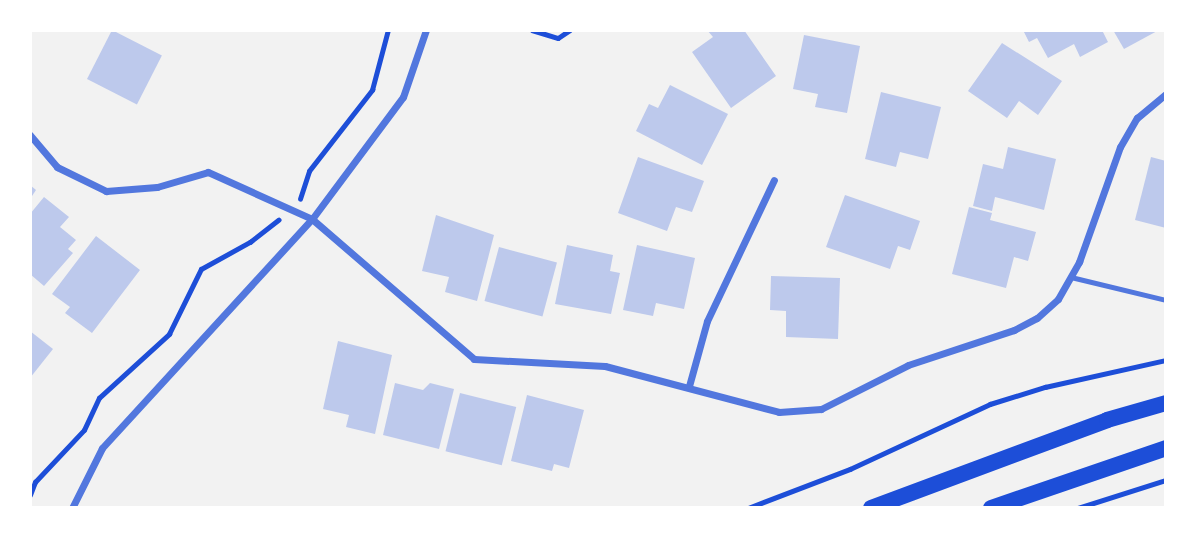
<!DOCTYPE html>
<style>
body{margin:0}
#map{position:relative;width:1196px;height:538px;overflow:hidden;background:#f2f2f2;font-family:Commissioner,sans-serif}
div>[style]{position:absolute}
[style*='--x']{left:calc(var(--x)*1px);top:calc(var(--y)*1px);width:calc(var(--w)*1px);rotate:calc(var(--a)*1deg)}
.building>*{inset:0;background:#bdc9ec;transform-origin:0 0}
.path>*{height:4.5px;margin:-2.25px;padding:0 2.25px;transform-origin:2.25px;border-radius:2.25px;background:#1d4ed8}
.service>*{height:4.5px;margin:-2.25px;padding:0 2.25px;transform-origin:2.25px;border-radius:2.25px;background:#5277de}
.minor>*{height:7px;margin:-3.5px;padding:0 3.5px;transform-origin:3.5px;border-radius:3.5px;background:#5277de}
.trunk>*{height:16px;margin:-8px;padding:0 8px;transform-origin:8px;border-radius:8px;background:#1d4ed8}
span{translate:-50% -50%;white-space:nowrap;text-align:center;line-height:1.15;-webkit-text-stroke:7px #fff;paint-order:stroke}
.frame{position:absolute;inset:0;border:32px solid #fff;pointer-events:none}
</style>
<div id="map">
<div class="building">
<i style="left:112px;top:30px;width:56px;height:55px;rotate:27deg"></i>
<i style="clip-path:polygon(707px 30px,744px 30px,776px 76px,731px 108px,692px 52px,713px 37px)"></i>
<i style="clip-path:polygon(1023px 30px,1102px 30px,1108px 42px,1080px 57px,1074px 44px,1048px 58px,1037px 38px,1029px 42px)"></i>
<i style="clip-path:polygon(1113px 30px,1159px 30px,1124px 49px)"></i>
<i style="clip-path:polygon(804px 35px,860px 46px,847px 113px,815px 107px,818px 94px,793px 89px)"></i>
<i style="clip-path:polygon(1002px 43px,1062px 81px,1038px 115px,1019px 101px,1007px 118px,968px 91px)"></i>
<i style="clip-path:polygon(670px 85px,728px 114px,702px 165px,636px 131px,649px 104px,658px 108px)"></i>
<i style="clip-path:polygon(881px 92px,941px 107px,928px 159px,900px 152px,896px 167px,865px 159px)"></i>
<i style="clip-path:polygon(1008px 147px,1056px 159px,1044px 210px,995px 197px,992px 211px,973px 206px,983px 164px,1003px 169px)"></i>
<i style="clip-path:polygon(638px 157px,704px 181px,692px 212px,676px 207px,667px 231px,618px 213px)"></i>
<i style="clip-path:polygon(1151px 157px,1166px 161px,1166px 228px,1135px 220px)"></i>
<i style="clip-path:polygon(30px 185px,36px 190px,30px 199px)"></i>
<i style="clip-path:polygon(845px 195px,920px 221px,910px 250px,898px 246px,890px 269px,826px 247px)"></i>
<i style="clip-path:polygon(44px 197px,69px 217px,60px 227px,76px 240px,68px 249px,73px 253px,44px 286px,30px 274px,30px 214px)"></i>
<i style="clip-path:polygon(969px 207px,992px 213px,990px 220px,1036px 232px,1028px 261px,1014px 257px,1006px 288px,952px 274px)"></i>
<i style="clip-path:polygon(436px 215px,494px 235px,477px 301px,445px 292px,449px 277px,422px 271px)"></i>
<i style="clip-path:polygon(96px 236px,140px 270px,92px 333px,65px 313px,70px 307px,52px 294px)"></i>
<i style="clip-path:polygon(567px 245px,613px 255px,610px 271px,620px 273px,611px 314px,555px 304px)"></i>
<i style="clip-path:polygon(637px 245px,695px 258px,684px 309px,656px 303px,653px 316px,623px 310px)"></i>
<i style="left:499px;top:247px;width:60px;height:56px;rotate:15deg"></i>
<i style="clip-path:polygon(771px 276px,840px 278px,838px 339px,786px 337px,786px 311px,770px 310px)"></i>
<i style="clip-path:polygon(30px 331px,53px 349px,30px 378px)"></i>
<i style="clip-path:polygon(338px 341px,392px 355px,375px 434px,346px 427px,349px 415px,323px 409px)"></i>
<i style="clip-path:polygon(395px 383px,423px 390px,430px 383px,454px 389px,439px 449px,383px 435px)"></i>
<i style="left:460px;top:393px;width:58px;height:60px;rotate:14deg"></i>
<i style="clip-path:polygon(527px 395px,584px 410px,569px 468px,554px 464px,552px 471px,511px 461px)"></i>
</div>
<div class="path">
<i style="--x:532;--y:30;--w:27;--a:17"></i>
<i style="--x:558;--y:38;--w:14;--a:-34"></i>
<i style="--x:300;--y:199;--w:29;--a:-72"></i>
<i style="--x:309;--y:171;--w:103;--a:-52.1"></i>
<i style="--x:372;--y:90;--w:62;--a:-75.1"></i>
<i style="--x:30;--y:495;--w:14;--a:-69"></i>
<i style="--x:35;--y:482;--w:71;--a:-46.7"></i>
<i style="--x:84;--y:430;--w:35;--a:-65"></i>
<i style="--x:99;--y:398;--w:95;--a:-42.4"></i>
<i style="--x:169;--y:334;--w:72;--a:-63.8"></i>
<i style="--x:201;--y:269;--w:56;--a:-28.9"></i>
<i style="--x:250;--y:242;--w:36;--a:-38"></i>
<i style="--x:748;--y:508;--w:109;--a:-20.9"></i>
<i style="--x:850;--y:469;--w:154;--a:-24.9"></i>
<i style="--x:990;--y:404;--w:58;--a:-17.2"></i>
<i style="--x:1045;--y:387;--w:124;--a:-12.6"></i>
<i style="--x:1078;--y:508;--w:92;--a:-17.7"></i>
</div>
<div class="service">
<i style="--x:1071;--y:277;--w:98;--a:13.6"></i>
</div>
<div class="minor">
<i style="--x:30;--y:135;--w:42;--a:49.8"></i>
<i style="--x:57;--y:167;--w:55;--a:26.1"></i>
<i style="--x:106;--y:191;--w:51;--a:-4.5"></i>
<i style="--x:157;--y:187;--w:53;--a:-16.4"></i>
<i style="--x:208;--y:172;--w:114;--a:24.3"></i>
<i style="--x:312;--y:219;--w:214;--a:40.8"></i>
<i style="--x:474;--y:359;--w:131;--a:3.1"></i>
<i style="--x:605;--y:366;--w:180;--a:14.8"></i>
<i style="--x:779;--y:412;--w:42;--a:-4.1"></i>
<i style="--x:821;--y:409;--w:97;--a:-26.8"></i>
<i style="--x:908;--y:365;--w:112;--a:-18.3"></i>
<i style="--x:1014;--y:330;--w:26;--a:-28"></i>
<i style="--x:1037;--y:318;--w:28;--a:-42"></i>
<i style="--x:1058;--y:299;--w:43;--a:-60.4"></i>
<i style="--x:1079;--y:262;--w:122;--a:-70.4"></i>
<i style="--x:1120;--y:147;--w:34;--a:-60"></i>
<i style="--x:1137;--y:118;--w:38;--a:-40"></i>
<i style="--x:689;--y:386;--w:67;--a:-74.5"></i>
<i style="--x:707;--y:321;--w:156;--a:-64.6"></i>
<i style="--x:72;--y:508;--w:67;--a:-63.4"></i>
<i style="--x:102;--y:448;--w:311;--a:-47.5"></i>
<i style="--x:312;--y:219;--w:152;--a:-53.3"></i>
<i style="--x:403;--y:97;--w:71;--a:-71.1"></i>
</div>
<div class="trunk">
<i style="--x:871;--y:508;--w:252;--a:-20.4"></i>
<i style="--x:1107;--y:420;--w:61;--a:-16.1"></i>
<i style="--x:991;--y:508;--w:185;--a:-18.9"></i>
</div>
<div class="frame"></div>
</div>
